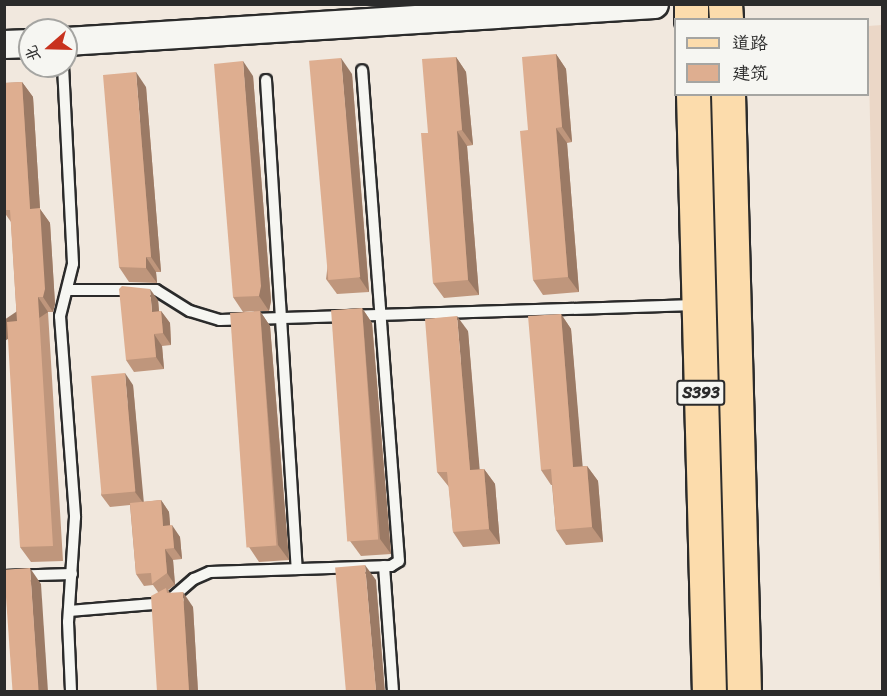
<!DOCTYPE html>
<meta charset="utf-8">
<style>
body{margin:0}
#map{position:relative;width:887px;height:696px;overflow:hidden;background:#f1e8de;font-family:Sriracha,"LXGW WenKai TC",sans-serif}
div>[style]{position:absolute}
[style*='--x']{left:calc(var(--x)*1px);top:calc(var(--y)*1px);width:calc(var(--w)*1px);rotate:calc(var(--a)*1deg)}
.built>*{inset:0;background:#ebd7c7}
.roads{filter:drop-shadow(2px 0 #2b2b2b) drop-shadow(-2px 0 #2b2b2b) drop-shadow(0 2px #2b2b2b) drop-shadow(0 -2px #2b2b2b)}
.service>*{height:10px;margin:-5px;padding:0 5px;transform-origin:5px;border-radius:5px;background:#f6f6f2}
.tertiary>*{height:27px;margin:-13.5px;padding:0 13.5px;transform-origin:13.5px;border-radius:13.5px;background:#f6f6f2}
.primary>*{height:33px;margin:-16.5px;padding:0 16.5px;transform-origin:16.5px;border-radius:16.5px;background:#fcdcac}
.wall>*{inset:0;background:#bf967c}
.shaded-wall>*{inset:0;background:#9b7a65;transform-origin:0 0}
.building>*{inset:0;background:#deae90;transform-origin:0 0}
span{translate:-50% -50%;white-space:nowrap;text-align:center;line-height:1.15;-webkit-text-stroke:4.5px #f6f6f2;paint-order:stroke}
.shield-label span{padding:2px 4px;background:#f6f6f2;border:2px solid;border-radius:4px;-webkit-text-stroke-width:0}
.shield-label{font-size:16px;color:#2b2b2b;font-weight:700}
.frame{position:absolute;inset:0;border:6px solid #2b2b2b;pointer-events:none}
.legend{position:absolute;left:674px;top:18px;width:195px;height:78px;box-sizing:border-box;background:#f6f6f2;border:2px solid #a5a5a2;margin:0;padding:8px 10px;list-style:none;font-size:18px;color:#2b2b2b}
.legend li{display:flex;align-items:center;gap:12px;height:30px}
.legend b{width:30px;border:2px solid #a5a5a2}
.north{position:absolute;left:18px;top:18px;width:60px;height:60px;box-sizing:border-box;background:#f6f6f2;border:2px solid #a5a5a2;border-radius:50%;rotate:250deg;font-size:16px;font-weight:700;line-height:24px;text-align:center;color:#2b2b2b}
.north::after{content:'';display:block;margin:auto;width:21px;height:27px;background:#c8321e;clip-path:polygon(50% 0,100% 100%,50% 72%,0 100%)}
</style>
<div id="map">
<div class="built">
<i style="clip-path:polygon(882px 25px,882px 683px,868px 26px)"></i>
</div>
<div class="roads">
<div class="service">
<i style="--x:63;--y:66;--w:198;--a:87.1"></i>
<i style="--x:73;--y:264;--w:54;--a:104"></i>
<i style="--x:60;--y:316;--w:202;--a:85.7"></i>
<i style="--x:75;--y:517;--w:105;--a:93.8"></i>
<i style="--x:68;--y:622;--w:70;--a:87.5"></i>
<i style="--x:266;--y:80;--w:490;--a:86.4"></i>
<i style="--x:68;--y:290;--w:88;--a:0"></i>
<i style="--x:156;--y:290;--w:40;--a:32"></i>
<i style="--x:190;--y:311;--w:31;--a:17"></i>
<i style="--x:220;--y:320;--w:475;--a:-1.8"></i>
<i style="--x:384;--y:566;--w:126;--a:85.9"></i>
<i style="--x:4;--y:576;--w:68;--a:-1.7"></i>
<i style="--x:69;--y:611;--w:97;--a:-4.7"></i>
<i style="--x:166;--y:603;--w:37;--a:-41"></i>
<i style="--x:194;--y:579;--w:17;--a:-24"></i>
<i style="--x:210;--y:572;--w:181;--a:-1.9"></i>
<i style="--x:391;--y:566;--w:9;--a:-32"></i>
<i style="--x:399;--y:561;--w:492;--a:-94.3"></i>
</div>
<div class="tertiary">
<i style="--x:66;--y:41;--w:589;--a:-3.6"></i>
<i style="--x:4;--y:44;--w:26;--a:-2"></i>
</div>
<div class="primary">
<i style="--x:691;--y:4;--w:16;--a:90"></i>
<i style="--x:725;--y:4;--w:16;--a:86"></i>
<i style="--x:693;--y:94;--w:598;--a:88.47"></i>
<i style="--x:728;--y:94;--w:598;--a:88.47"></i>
</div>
</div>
<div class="wall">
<i style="clip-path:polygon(556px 54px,566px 69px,572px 142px,567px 143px,579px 292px,543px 295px,533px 280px,528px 130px)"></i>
<i style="clip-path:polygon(456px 57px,466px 72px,473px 145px,467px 146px,479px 295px,444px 298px,433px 283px,428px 133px)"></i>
<i style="clip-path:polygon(352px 74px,369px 292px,337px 294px,326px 279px)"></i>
<i style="clip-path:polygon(253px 76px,271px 301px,269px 311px,260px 311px,270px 326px,289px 560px,259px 562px,249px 547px,254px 311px,243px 312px,233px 297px)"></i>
<i style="clip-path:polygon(22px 82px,33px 97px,40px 209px,50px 223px,55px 304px,53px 312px,48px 312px,63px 561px,31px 562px,20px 547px,17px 321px,11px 222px,4px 212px,4px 83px)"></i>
<i style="clip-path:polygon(146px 87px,161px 272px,156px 272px,157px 283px,129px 282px,119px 267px)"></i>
<i style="clip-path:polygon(158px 300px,159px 311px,161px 311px,170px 323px,171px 345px,162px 346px,164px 369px,134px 372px,126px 360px)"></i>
<i style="clip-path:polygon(362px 308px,372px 323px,391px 554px,361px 556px,350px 541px)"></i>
<i style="clip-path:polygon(561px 314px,571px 329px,582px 466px,587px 466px,598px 481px,603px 542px,566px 545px,556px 530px,552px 485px,551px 485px,541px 470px)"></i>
<i style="clip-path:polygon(468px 331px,479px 469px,484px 469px,495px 484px,500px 544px,463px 547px,453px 532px,449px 487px,437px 472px)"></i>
<i style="clip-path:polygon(133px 385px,143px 502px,161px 500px,169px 512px,170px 525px,180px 537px,182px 559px,173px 560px,175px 585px,168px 590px,170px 593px,193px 607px,198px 692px,157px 692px,158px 592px,153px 585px,144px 586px,136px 574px,130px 505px,110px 507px,101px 495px)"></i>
</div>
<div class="shaded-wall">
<i style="clip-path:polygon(556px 54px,566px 69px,572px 142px,562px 127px)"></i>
<i style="clip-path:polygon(456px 57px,466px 72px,473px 145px,462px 130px)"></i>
<i style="clip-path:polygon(341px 58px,352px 74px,369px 292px,359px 277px)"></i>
<i style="clip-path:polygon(243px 61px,253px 76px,271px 301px,269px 311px,259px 296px)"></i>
<i style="clip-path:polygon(136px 72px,146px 87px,161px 272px,151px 257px)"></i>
<i style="clip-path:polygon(22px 82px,33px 97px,40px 209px,50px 223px,55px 304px,53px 312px,43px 297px,30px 209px)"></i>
<i style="clip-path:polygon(556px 128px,567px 143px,579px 292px,568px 277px)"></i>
<i style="clip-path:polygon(457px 131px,467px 146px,479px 295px,468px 280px)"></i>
<i style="clip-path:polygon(146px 257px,156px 272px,157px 283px,146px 268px)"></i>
<i style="clip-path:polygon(150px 289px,158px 300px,160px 323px,152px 312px)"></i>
<i style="left:38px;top:297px;width:18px;height:249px;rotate:56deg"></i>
<i style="clip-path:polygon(362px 308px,372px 323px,391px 554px,380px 539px)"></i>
<i style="clip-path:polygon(161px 311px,170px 323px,171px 345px,163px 333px)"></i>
<i style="clip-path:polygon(260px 311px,270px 326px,289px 560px,278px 545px)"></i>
<i style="clip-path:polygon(561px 314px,571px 329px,584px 482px,573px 467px)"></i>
<i style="clip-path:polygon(457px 316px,468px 331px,481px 485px,470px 470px)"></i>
<i style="clip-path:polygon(154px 334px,162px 346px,164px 369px,156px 357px)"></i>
<i style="clip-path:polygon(125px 373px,133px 385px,144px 504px,135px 492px)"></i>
<i style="clip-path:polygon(587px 466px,598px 481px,603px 542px,592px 527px)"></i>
<i style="clip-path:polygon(484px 469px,495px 484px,500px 544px,489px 529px)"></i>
<i style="clip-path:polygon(161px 500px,169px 512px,171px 537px,163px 526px)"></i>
<i style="clip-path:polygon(172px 525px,180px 537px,182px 559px,174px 548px)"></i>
<i style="clip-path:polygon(165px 549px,173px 560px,175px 585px,167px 573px)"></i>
<i style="clip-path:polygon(365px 565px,376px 580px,385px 692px,376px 692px)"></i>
<i style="clip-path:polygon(30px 568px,41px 584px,48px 692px,38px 692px)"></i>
<i style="clip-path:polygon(183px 592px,193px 607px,198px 692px,189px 692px)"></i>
</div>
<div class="building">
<i style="clip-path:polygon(556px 54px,562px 127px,556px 128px,568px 277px,533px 280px,520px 131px,528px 130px,522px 57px)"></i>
<i style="clip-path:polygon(456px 57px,462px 130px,457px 131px,468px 280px,433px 283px,421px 133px,428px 133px,422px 59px)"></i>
<i style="left:341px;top:58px;width:220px;height:32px;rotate:85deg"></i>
<i style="clip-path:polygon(243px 61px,261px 286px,259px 296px,233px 297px,214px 64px)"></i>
<i style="clip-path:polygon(136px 72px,151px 257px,146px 257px,146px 268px,119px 267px,103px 75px)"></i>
<i style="clip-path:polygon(22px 82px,30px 209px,40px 208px,45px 289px,43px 297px,38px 297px,53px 546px,20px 547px,7px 322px,17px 321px,10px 210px,4px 210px,4px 83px)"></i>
<i style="clip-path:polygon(122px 286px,150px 289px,152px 312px,161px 311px,163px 333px,154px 334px,156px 357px,126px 360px,119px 289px)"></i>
<i style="left:362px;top:308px;width:232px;height:31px;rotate:86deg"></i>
<i style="left:260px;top:311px;width:235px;height:30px;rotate:86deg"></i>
<i style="clip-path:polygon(561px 314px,573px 467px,587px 466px,592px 527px,556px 530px,551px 469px,541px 470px,528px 316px)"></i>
<i style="clip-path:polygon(457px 316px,470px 470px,484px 469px,489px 529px,453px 532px,447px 472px,437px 472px,425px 319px)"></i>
<i style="left:125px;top:373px;width:119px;height:34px;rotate:85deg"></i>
<i style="clip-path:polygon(161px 500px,163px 526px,172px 525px,174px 548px,165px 549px,167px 573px,152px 584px,151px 573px,136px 574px,130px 503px)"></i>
<i style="left:365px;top:565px;width:127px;height:30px;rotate:85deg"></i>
<i style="left:30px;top:568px;width:124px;height:26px;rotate:86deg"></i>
<i style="clip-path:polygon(166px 588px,167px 593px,183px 592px,189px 692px,157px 692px,151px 596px)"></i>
</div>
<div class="shield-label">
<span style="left:701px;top:393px">S393</span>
</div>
<div class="frame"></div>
<ul class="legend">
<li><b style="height:8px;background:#fcdcac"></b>道路</li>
<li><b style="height:16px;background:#deae90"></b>建筑</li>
</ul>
<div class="north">北</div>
</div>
